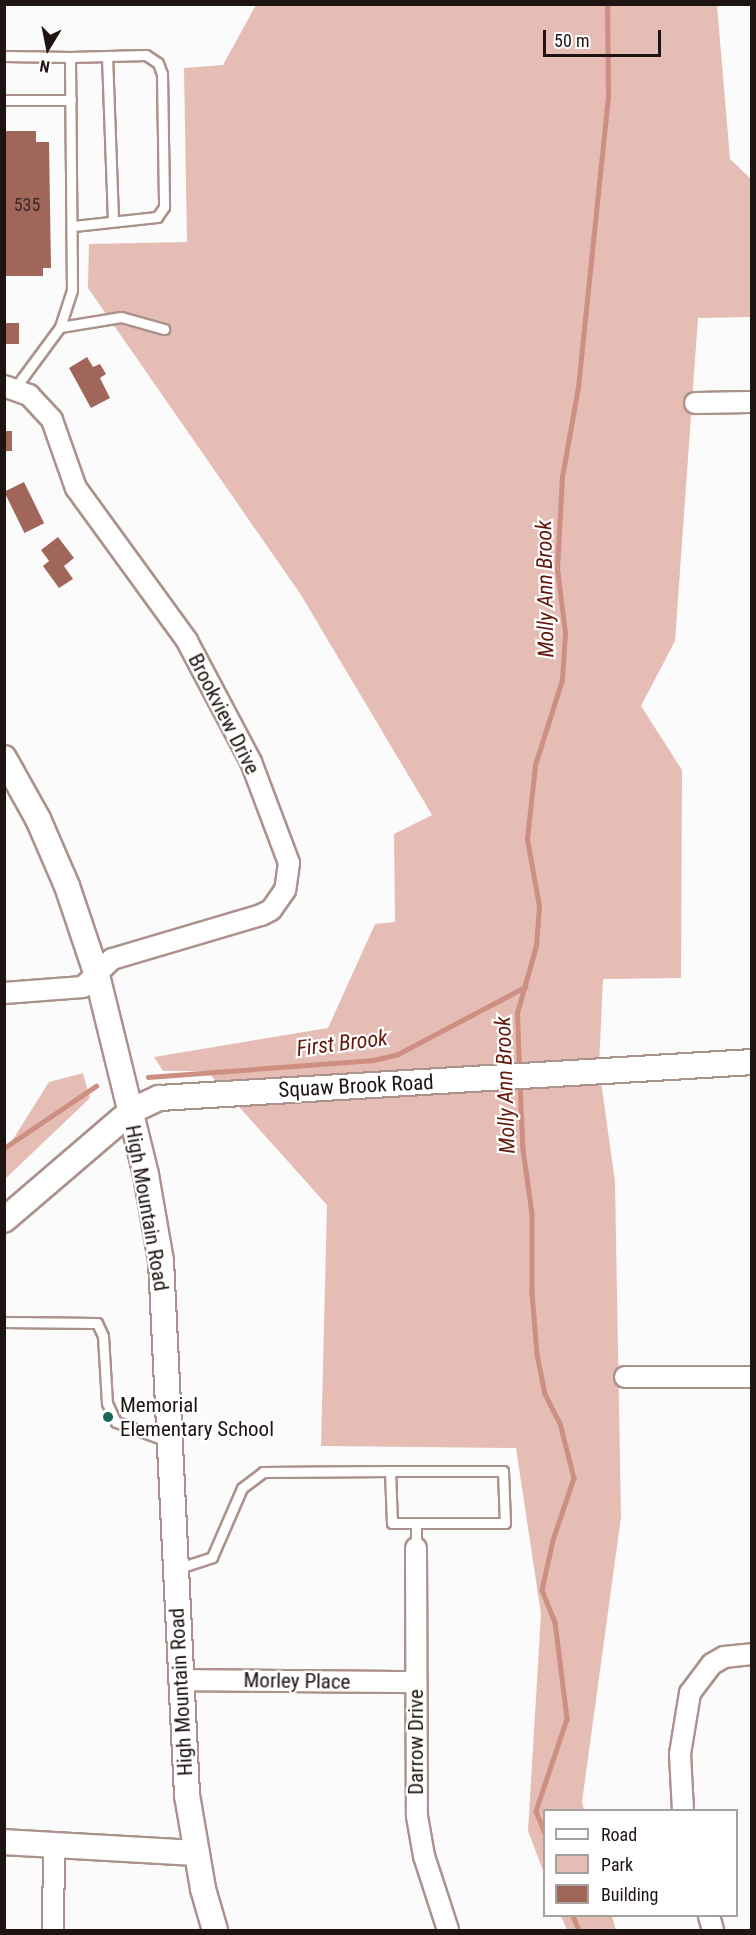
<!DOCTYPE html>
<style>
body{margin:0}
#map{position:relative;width:756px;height:1935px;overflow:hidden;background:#fbfbfb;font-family:"Roboto Condensed",sans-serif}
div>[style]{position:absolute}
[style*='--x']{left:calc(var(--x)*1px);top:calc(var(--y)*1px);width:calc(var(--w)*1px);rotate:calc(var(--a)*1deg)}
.green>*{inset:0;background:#e5bdb4}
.stream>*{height:4.5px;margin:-2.25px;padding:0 2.25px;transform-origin:2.25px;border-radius:2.25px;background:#cd8f82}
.building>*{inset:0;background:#a1665a;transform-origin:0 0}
.roads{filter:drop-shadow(2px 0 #ac928c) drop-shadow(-2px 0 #ac928c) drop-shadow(0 2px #ac928c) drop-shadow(0 -2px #ac928c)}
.service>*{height:9px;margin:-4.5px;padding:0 4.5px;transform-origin:4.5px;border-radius:4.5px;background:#fff}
.minor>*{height:20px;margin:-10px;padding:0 10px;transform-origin:10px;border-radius:10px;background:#fff}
.tertiary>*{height:24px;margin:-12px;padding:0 12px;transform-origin:12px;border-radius:12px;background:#fff}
.dots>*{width:16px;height:16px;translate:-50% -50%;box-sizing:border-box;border:3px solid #fff;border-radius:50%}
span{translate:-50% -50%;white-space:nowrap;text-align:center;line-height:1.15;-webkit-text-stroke:4.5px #fff;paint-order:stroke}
.number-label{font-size:18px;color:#3f2824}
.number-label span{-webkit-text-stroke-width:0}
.street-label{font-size:21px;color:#1e1412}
.poi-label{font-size:21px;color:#1e1412}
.left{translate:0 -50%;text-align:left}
.water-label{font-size:22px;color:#63190c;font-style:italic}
.frame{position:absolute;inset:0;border:6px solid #1e1412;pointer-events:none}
.legend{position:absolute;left:543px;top:1809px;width:195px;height:108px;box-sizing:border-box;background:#fff;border:2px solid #a5a1a0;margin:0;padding:8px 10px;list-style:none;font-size:18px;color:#1e1412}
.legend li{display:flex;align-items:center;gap:12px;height:30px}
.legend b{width:30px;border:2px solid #a5a1a0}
.north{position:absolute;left:18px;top:18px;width:60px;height:60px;-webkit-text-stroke:4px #fff;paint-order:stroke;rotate:190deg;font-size:16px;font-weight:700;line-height:24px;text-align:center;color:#1e1412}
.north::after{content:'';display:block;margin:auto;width:21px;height:27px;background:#1e1412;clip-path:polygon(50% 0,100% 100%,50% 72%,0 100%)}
.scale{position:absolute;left:543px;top:30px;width:118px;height:27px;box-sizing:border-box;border:3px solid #1e1412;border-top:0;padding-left:8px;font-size:18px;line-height:21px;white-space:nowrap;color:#1e1412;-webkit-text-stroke:4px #fff;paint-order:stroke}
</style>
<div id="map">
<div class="green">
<i style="clip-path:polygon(256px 5px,717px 5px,730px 159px,751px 179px,751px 317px,698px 318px,675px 641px,641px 706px,682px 770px,681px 978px,603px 979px,599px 1067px,615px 1182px,621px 1517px,582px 1802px,584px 1810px,544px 1810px,544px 1873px,528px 1831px,541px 1614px,516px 1448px,321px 1446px,327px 1205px,207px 1071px,163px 1071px,154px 1057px,328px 1028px,375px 924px,395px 922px,394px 834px,432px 815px,301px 595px,88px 288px,89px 244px,187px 242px,184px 68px,223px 65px)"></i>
<i style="clip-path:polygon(83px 1073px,90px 1098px,5px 1179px,5px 1152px,49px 1082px)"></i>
<i style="clip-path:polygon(561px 1916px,612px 1916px,616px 1930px,567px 1930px)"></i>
</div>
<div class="stream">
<i style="--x:519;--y:1070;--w:57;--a:-92"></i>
<i style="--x:517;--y:1013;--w:70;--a:-74.2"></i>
<i style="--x:536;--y:946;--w:40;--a:-85.7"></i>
<i style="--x:539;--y:906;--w:68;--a:-100.2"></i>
<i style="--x:527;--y:839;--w:74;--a:-83.8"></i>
<i style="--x:535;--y:765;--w:89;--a:-72.4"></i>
<i style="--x:562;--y:680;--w:47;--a:-86.3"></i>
<i style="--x:565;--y:633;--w:64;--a:-97.1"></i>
<i style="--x:557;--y:569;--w:92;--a:-86.9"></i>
<i style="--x:562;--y:477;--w:91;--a:-79.9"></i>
<i style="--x:578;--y:387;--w:294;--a:-84.1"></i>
<i style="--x:608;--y:95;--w:91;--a:-90.6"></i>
<i style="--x:148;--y:1077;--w:226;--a:-4.3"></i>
<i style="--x:373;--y:1060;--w:26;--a:-13"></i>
<i style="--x:398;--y:1054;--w:144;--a:-27.8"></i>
<i style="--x:520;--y:1084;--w:65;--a:87.4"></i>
<i style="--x:523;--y:1149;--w:66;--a:82.1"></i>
<i style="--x:532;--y:1214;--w:79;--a:90"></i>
<i style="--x:532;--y:1293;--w:61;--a:85.3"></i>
<i style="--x:537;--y:1354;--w:41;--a:78.7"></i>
<i style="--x:545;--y:1394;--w:33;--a:63"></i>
<i style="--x:560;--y:1423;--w:57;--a:75.7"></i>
<i style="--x:574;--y:1478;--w:65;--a:108.7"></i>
<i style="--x:553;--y:1540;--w:51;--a:102.4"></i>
<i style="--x:542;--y:1590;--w:35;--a:68"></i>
<i style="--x:555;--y:1622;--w:98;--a:82.9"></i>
<i style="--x:567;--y:1719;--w:97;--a:108.6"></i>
<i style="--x:536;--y:1811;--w:22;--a:68"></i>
<i style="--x:4;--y:1148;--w:111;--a:-34"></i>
<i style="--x:573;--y:1916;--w:15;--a:67"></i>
</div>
<div class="building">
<i style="clip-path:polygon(4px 131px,36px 131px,36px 142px,49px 142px,51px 268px,43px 268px,43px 276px,4px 276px)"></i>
<i style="left:4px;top:323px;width:15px;height:21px"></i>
<i style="clip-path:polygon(87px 357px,93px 367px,100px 364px,106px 374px,100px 378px,110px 398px,91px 408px,69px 368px)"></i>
<i style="left:4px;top:431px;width:8px;height:20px"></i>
<i style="left:24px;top:482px;width:46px;height:22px;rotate:64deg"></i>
<i style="clip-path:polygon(58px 537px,74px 558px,64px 566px,73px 579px,59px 588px,43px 566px,49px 561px,41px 550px)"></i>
</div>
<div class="roads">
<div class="service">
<i style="--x:4;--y:56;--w:66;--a:0.9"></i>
<i style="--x:107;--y:56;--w:164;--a:87.9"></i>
<i style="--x:4;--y:100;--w:67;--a:0"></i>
<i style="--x:60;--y:327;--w:62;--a:-9.3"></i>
<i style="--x:121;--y:317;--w:45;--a:15.6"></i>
<i style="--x:15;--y:388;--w:76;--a:-53.6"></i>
<i style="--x:60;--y:327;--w:39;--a:-72"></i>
<i style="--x:72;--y:290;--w:233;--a:-90.5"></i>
<i style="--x:70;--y:57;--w:76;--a:-1.5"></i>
<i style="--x:146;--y:55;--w:14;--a:34"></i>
<i style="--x:158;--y:63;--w:12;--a:70"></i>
<i style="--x:162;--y:74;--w:133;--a:89.1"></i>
<i style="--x:164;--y:207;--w:12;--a:125"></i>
<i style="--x:157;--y:217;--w:84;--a:173.9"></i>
<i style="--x:4;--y:1322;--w:93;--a:0.6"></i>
<i style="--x:97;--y:1323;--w:14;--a:65"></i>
<i style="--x:103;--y:1336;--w:67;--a:86.6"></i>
<i style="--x:107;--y:1403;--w:21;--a:65"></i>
<i style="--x:116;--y:1422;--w:54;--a:20.4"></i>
<i style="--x:416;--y:1523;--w:25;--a:90"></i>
<i style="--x:176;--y:1569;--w:38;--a:-18"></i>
<i style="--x:212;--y:1557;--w:75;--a:-66.5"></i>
<i style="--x:242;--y:1488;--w:26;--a:-37"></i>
<i style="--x:263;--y:1472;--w:127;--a:-0.5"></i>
<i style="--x:390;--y:1471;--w:113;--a:0"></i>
<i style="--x:503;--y:1471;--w:52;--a:87.8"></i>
<i style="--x:505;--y:1523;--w:113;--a:180"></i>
<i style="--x:392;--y:1523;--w:52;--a:-92.2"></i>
</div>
<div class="minor">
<i style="--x:4;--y:386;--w:27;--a:20"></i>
<i style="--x:29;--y:395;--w:34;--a:47"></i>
<i style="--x:52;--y:420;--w:72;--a:70.6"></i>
<i style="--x:76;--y:488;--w:189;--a:54"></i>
<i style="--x:187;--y:641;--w:137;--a:62.1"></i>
<i style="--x:251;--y:762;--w:108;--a:69.4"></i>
<i style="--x:289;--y:863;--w:27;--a:98"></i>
<i style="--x:285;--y:890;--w:24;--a:125"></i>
<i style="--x:271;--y:910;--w:11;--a:153"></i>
<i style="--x:261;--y:915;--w:155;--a:163.5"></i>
<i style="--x:112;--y:959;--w:40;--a:136"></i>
<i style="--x:83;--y:987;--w:79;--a:175.7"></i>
<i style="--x:695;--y:403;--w:57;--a:-1"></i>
<i style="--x:625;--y:1377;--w:127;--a:0"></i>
<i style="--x:416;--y:1548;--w:268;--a:89.8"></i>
<i style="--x:417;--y:1816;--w:41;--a:80.1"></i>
<i style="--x:424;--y:1856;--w:78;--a:72"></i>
<i style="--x:179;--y:1680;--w:237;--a:0.5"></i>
<i style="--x:683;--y:1810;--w:56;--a:-93.1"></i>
<i style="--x:680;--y:1754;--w:62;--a:-80.7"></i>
<i style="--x:690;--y:1693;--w:36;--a:-53"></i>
<i style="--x:712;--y:1664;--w:14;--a:-30"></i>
<i style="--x:724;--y:1657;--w:28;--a:-6"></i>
<i style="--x:709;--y:1916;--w:15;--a:74"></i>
<i style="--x:53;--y:1930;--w:85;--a:-89.3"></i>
</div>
<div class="tertiary">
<i style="--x:4;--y:758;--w:70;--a:60.9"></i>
<i style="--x:38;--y:819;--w:73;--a:66.6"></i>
<i style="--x:67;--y:886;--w:94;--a:71.4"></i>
<i style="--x:97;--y:975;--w:206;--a:76.2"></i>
<i style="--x:146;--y:1175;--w:87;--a:80.1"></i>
<i style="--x:161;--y:1261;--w:535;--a:87.21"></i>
<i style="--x:187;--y:1795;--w:95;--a:80.3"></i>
<i style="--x:203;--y:1889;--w:43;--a:73.7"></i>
<i style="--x:4;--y:1220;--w:167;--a:-40.6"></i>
<i style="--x:131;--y:1111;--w:31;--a:-25"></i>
<i style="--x:159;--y:1098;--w:594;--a:-3.47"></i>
<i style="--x:4;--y:1842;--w:193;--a:3.3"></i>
</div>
</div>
<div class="dots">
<i style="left:108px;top:1417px;background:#1a645a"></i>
</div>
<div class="number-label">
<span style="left:27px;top:205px">535</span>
</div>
<div class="street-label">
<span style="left:224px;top:714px;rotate:63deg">Brookview Drive</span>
<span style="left:356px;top:1086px;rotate:-3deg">Squaw Brook Road</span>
<span style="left:147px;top:1208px;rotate:80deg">High Mountain Road</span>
<span style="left:297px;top:1681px;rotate:1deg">Morley Place</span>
<span style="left:181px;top:1692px;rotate:-93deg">High Mountain Road</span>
<span style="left:416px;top:1742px;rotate:-90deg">Darrow Drive</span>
</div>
<div class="poi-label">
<span class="left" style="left:120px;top:1417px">Memorial<br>Elementary School</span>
</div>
<div class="water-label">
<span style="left:545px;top:589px;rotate:-91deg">Molly Ann Brook</span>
<span style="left:342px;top:1043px;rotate:-7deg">First Brook</span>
<span style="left:505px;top:1085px;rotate:-92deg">Molly Ann Brook</span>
</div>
<div class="frame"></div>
<ul class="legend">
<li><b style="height:8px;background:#fff"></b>Road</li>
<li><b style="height:16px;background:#e5bdb4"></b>Park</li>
<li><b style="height:16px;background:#a1665a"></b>Building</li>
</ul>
<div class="north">N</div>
<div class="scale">50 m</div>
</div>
